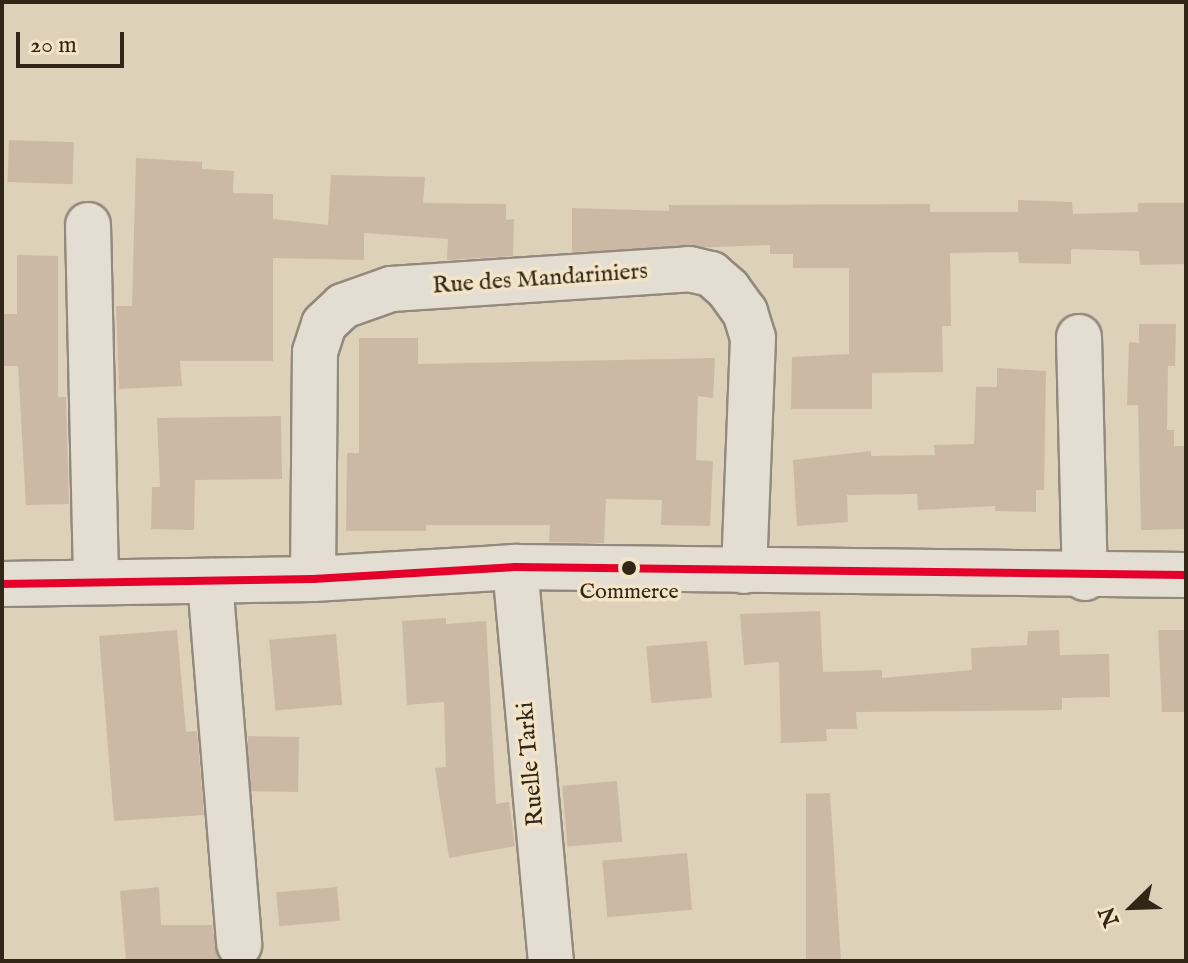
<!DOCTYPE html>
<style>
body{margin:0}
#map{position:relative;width:1188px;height:963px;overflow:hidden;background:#ddd1ba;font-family:"IM FELL English",serif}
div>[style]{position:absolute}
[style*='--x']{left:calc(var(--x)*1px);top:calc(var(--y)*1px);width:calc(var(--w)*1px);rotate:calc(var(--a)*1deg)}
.building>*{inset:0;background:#cbb9a6;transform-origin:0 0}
.roads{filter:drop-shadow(2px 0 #928a7b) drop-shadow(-2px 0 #928a7b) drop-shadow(0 2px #928a7b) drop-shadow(0 -2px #928a7b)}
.minor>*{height:44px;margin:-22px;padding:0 22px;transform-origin:22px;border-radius:22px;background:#e4ded2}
.bus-1>*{height:8px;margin:-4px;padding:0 4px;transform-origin:4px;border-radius:4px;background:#e4002b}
.dots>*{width:22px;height:22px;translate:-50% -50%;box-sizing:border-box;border:4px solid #f3e4c8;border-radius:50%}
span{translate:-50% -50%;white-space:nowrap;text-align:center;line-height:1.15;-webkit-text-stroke:7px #f3e4c8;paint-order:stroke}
.bus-label{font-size:22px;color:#322717}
.street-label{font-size:24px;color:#322717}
.frame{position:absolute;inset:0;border:4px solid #322717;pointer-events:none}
.north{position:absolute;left:1092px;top:867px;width:80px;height:80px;-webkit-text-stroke:6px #f3e4c8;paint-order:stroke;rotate:247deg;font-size:22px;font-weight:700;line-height:32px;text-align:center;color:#322717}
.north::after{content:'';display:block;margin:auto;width:28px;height:36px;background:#322717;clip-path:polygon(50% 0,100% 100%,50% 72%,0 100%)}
.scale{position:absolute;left:16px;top:32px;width:108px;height:36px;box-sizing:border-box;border:4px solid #322717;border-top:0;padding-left:10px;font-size:24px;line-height:28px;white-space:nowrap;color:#322717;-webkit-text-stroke:6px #f3e4c8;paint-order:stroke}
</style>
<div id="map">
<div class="building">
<i style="left:9px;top:140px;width:65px;height:42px;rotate:2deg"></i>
<i style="clip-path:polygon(136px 158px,202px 162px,202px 169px,234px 171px,233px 193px,273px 194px,273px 219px,328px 225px,331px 175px,425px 177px,423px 203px,506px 204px,506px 220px,514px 219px,513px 256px,447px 260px,448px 239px,364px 233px,364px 260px,273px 258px,273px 361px,180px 361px,182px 386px,119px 389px,116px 306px,132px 306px)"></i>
<i style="clip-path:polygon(1018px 200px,1072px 202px,1073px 214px,1138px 212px,1138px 203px,1186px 203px,1186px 264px,1140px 265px,1139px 251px,1071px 249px,1071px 264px,1019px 263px,1018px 252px,950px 253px,951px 326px,942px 326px,943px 372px,872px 373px,872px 409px,791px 409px,792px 357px,849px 354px,849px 268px,793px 268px,793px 254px,770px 254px,770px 245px,572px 252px,572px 208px,669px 211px,669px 205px,930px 204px,930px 212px,1018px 212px)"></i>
<i style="clip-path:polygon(17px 255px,58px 256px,58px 397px,66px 397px,69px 504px,26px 505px,18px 366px,2px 366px,2px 314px,17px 314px)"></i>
<i style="clip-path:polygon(1139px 324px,1176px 324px,1175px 366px,1168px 366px,1167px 430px,1174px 430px,1174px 446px,1186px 446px,1186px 529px,1141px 530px,1138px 405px,1127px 405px,1129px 342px,1139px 343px)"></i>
<i style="clip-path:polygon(359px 338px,418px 338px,418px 364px,715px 358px,713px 398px,698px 396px,696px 460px,713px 461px,710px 526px,661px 525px,662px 500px,606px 499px,604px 543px,549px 542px,550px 525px,426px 525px,426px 531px,346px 531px,347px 453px,359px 453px)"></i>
<i style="clip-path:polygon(997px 368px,1046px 371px,1044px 490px,1036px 490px,1036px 512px,995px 511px,995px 506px,918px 510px,917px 494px,847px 495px,848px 522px,797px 526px,793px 460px,871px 451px,871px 456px,935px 455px,934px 445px,974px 444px,976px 387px,997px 387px)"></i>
<i style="clip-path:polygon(281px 416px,282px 479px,195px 480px,194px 530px,151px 529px,152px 487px,160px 487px,157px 418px)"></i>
<i style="clip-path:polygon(820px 611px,823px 672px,882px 670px,882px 678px,972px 670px,971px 648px,1027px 645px,1028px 631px,1059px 630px,1060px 655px,1109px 654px,1110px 697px,1062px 698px,1062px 710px,856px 712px,857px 729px,826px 729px,827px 741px,781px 743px,779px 662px,744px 665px,740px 614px)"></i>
<i style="clip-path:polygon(446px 618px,446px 624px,486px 621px,496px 804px,509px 802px,515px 846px,449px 858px,435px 768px,446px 767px,444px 702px,407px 705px,402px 621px)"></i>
<i style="clip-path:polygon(177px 630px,186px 732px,197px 731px,204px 815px,114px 821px,99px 636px)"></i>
<i style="clip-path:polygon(1158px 630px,1186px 630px,1186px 712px,1162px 712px)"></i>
<i style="left:336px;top:634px;width:71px;height:67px;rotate:85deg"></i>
<i style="left:707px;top:641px;width:57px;height:61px;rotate:85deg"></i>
<i style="left:299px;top:737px;width:55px;height:51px;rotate:91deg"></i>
<i style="left:617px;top:781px;width:61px;height:55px;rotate:85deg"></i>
<i style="clip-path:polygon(830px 793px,841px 961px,806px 961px,806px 794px)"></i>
<i style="left:687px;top:853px;width:57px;height:85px;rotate:85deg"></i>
<i style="clip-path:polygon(159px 887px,161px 925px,212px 925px,219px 961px,126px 961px,120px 891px)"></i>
<i style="left:337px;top:887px;width:34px;height:61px;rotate:85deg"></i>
</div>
<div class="roads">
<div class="minor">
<i style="--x:88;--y:225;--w:357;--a:88.7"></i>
<i style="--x:1079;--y:337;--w:241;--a:88.6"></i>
<i style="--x:515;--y:567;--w:396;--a:84.8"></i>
<i style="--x:313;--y:579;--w:227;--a:-89.5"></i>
<i style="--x:315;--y:352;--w:29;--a:-72"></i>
<i style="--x:324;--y:324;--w:26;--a:-43"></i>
<i style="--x:343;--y:306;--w:51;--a:-19.5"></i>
<i style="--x:391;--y:289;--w:299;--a:-3.8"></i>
<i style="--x:689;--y:269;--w:23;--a:13"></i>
<i style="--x:711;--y:274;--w:23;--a:41"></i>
<i style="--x:728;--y:289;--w:29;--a:54"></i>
<i style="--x:745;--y:312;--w:27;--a:73"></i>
<i style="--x:753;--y:338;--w:233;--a:92.2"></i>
<i style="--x:210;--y:581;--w:365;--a:85.4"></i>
<i style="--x:2;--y:584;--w:311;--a:-0.9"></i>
<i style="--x:313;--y:579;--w:202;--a:-3.4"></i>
<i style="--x:515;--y:567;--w:671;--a:0.68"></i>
</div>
</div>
<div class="bus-1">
<i style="--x:2;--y:584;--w:311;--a:-0.9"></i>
<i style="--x:313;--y:579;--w:202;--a:-3.4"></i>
<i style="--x:515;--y:567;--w:671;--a:0.68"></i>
</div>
<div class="dots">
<i style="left:629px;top:568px;background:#322717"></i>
</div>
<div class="bus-label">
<span style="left:629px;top:593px">Commerce</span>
</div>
<div class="street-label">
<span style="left:540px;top:279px;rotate:-4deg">Rue des Mandariniers</span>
<span style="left:531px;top:764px;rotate:-95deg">Ruelle Tarki</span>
</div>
<div class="frame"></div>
<div class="north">N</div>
<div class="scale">20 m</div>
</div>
